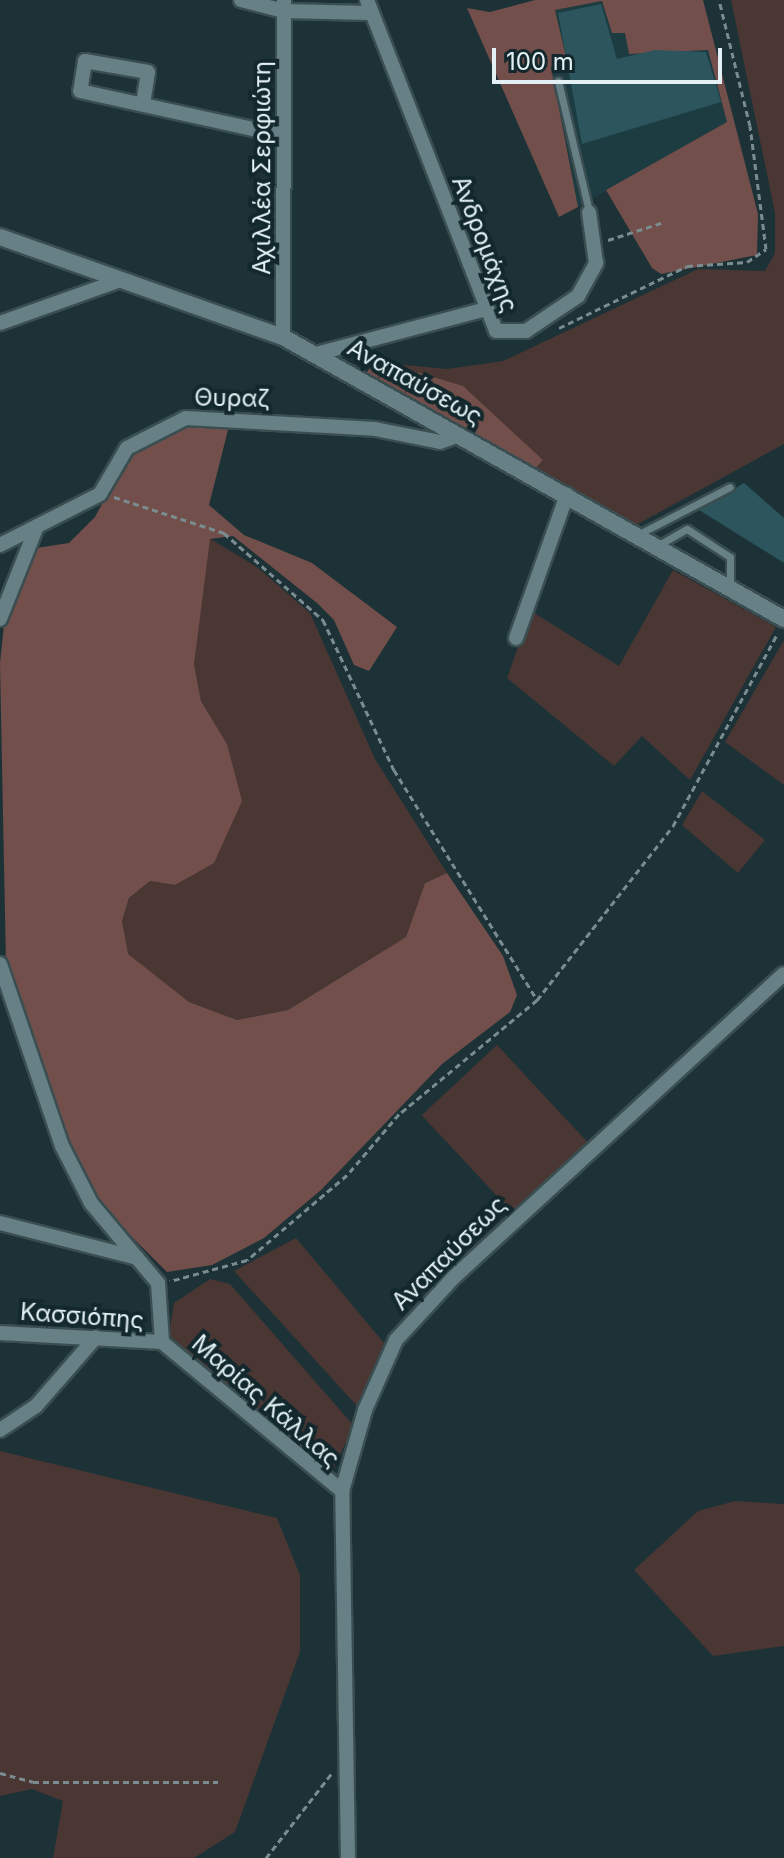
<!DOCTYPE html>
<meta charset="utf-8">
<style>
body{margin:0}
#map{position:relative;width:784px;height:1858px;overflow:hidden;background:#1c3237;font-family:Inter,sans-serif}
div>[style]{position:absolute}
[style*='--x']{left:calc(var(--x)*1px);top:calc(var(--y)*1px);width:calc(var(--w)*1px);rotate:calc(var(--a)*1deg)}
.built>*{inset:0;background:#1c3c42}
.green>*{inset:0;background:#4a3633;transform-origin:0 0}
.forest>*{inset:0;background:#724f4a}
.building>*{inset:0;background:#2c555d}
.path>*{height:3px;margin-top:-1.5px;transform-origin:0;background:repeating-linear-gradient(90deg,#7a8c90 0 6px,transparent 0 10px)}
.roads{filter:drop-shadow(2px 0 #3a4e51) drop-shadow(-2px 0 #3a4e51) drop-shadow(0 2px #3a4e51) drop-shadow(0 -2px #3a4e51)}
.service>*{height:7px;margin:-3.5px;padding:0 3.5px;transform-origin:3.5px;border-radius:3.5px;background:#678085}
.minor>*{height:14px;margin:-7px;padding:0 7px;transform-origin:7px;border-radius:7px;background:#678085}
.tertiary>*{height:16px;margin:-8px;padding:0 8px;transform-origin:8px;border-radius:8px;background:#678085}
span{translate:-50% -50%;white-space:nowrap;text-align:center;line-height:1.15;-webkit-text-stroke:8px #12282d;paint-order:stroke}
.street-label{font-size:24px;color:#e3f1f4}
.scale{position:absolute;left:492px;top:48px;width:230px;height:36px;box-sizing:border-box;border:4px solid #e3f1f4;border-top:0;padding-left:10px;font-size:24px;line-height:28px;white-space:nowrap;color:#e3f1f4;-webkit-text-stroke:6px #12282d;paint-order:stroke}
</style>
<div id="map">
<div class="built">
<i style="clip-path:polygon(602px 1px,612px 33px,625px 33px,630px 53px,708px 50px,727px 122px,578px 207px,551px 66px,567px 61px,555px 10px)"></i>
</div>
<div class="green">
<i style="clip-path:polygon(731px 0,784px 0,784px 444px,636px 525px,534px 470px,543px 459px,395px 364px,447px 369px,503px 361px,698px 269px,765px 271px,775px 253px,775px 213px)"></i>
<i style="clip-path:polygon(209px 538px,257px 567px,310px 613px,375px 759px,447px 873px,425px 883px,406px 937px,288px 1010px,237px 1020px,189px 1002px,148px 974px,127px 955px,122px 921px,129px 898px,150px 881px,175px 885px,227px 744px,201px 701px,194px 664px)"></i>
<i style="clip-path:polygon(673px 570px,776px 627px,690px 780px,642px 736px,614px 766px,507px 678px,531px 611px,619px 666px)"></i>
<i style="clip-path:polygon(784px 640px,784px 785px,725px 742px)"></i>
<i style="clip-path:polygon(702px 791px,765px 840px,738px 873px,682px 825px)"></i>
<i style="left:497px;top:1045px;width:139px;height:103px;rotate:47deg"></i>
<i style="clip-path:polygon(296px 1238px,384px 1343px,358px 1407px,234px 1271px)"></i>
<i style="clip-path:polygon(210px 1279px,230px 1284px,354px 1426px,329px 1477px,169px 1335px,174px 1303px)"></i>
<i style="clip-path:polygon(0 1451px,277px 1518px,300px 1575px,300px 1652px,235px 1832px,194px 1858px,53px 1858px,63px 1801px,32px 1789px,0 1796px)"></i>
<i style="clip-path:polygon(735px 1501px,784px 1504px,784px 1646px,713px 1656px,634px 1570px,698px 1511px)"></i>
</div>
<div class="forest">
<i style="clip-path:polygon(535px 0,703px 0,758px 214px,757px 255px,661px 274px,652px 268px,606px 190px,727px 122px,708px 50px,629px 54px,625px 33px,612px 33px,602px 1px,555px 10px,567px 61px,551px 67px,578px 207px,559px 217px,467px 8px,490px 12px)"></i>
<i style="clip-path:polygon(377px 360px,463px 386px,543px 460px,534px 470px,365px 374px)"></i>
<i style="clip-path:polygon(230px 422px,209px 505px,244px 535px,312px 563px,397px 627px,369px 671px,354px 665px,334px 620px,317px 603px,233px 536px,210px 539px,194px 664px,201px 701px,227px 744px,242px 801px,214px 863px,175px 885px,150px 881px,129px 898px,122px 921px,128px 954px,189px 1002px,237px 1020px,288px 1010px,406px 937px,425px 883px,447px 873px,503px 956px,517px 995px,510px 1012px,442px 1064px,321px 1190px,264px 1238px,212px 1265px,167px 1272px,97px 1202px,56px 1113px,6px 965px,0 663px,4px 625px,30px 549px,69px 543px,95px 517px,126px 460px,162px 431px)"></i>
</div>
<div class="building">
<i style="clip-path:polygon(601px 4px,617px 59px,655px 50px,706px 52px,721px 102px,582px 144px,558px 13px)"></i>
<i style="clip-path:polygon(744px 483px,784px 518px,784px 563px,699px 510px)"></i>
</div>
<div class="path">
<i style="--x:608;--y:240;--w:56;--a:-17.8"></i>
<i style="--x:559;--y:328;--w:142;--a:-25.8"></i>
<i style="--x:687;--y:266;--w:60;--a:-3.8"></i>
<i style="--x:747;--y:262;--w:23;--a:-34"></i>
<i style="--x:766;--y:249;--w:124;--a:-97.4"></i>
<i style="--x:750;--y:126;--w:130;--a:-103.8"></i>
<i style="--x:114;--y:497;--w:116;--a:18.1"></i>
<i style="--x:224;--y:533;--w:132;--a:41.3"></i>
<i style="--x:323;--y:620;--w:166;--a:64.7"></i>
<i style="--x:394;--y:770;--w:271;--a:58.1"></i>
<i style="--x:537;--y:1000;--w:179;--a:140.4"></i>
<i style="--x:399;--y:1114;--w:80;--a:130.4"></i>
<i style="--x:347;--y:1175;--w:131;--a:139.6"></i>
<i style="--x:247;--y:1260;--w:80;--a:164.7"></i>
<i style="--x:537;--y:1000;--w:221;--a:-52"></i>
<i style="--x:673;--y:826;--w:220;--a:-61.5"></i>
<i style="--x:0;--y:1773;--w:34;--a:15"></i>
<i style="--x:33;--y:1782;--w:185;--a:0"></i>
<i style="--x:266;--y:1858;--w:108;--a:-52.2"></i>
</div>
<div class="roads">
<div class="service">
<i style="--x:558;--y:81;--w:134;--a:76.6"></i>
<i style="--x:639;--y:534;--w:102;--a:-27.3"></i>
<i style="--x:657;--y:546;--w:34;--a:-30"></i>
<i style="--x:687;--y:529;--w:51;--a:33.1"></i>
<i style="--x:730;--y:557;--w:31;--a:90"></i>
</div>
<div class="minor">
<i style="--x:241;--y:0;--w:44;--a:14.3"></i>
<i style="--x:284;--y:11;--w:85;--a:1.3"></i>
<i style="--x:367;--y:0;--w:355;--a:68.7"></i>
<i style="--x:496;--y:331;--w:30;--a:0"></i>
<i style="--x:526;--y:331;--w:63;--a:-33.9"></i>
<i style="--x:578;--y:296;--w:38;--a:-61"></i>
<i style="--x:596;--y:263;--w:51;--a:-97.8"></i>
<i style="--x:143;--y:104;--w:32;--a:-81"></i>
<i style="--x:148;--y:72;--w:64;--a:-170.1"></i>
<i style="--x:85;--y:61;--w:30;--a:99"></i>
<i style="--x:80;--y:91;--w:209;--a:12.4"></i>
<i style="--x:0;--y:323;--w:125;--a:-19.6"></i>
<i style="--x:283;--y:337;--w:337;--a:-89.8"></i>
<i style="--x:316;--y:354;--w:176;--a:-14.8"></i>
<i style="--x:0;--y:545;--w:112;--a:-27"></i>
<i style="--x:100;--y:494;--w:53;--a:-59.6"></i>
<i style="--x:127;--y:448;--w:66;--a:-27"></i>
<i style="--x:186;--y:418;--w:189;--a:3.3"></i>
<i style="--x:375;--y:429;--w:66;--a:11.3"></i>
<i style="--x:440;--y:442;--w:20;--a:-20"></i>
<i style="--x:0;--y:619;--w:100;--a:-68.3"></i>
<i style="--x:516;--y:638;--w:152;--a:-70.4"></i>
<i style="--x:0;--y:964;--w:192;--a:71.2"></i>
<i style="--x:62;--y:1146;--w:64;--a:63"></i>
<i style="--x:91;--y:1203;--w:72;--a:50.1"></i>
<i style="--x:0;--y:1223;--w:141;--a:14.3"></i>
<i style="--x:137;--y:1258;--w:33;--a:50"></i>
<i style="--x:158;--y:1283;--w:59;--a:86.1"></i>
<i style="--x:0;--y:1333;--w:162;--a:3.2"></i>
<i style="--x:162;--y:1342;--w:234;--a:39.6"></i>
<i style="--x:0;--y:1430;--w:43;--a:-33.7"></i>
<i style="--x:36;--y:1406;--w:91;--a:-49"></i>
<i style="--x:348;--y:1858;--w:367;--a:-90.9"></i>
<i style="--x:342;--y:1491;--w:84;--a:-74.1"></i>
<i style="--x:365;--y:1410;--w:77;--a:-66.1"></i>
<i style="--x:396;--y:1340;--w:84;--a:-47.4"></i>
<i style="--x:453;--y:1278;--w:449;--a:-42.6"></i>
</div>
<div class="tertiary">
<i style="--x:0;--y:237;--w:300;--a:19.5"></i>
<i style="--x:283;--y:337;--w:575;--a:29.37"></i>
</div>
</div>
<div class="street-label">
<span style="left:262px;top:168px;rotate:-90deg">Αχιλλέα Σερφιώτη</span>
<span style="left:485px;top:244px;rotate:69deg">Ανδρομάχης</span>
<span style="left:415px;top:382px;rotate:29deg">Αναπαύσεως</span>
<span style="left:232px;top:398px;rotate:1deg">Θυραζ</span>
<span style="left:449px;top:1253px;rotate:-45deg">Αναπαύσεως</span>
<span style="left:82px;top:1316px;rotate:4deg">Κασσιόπης</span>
<span style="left:266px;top:1401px;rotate:41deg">Μαρίας Κάλλας</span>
</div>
<div class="scale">100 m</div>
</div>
